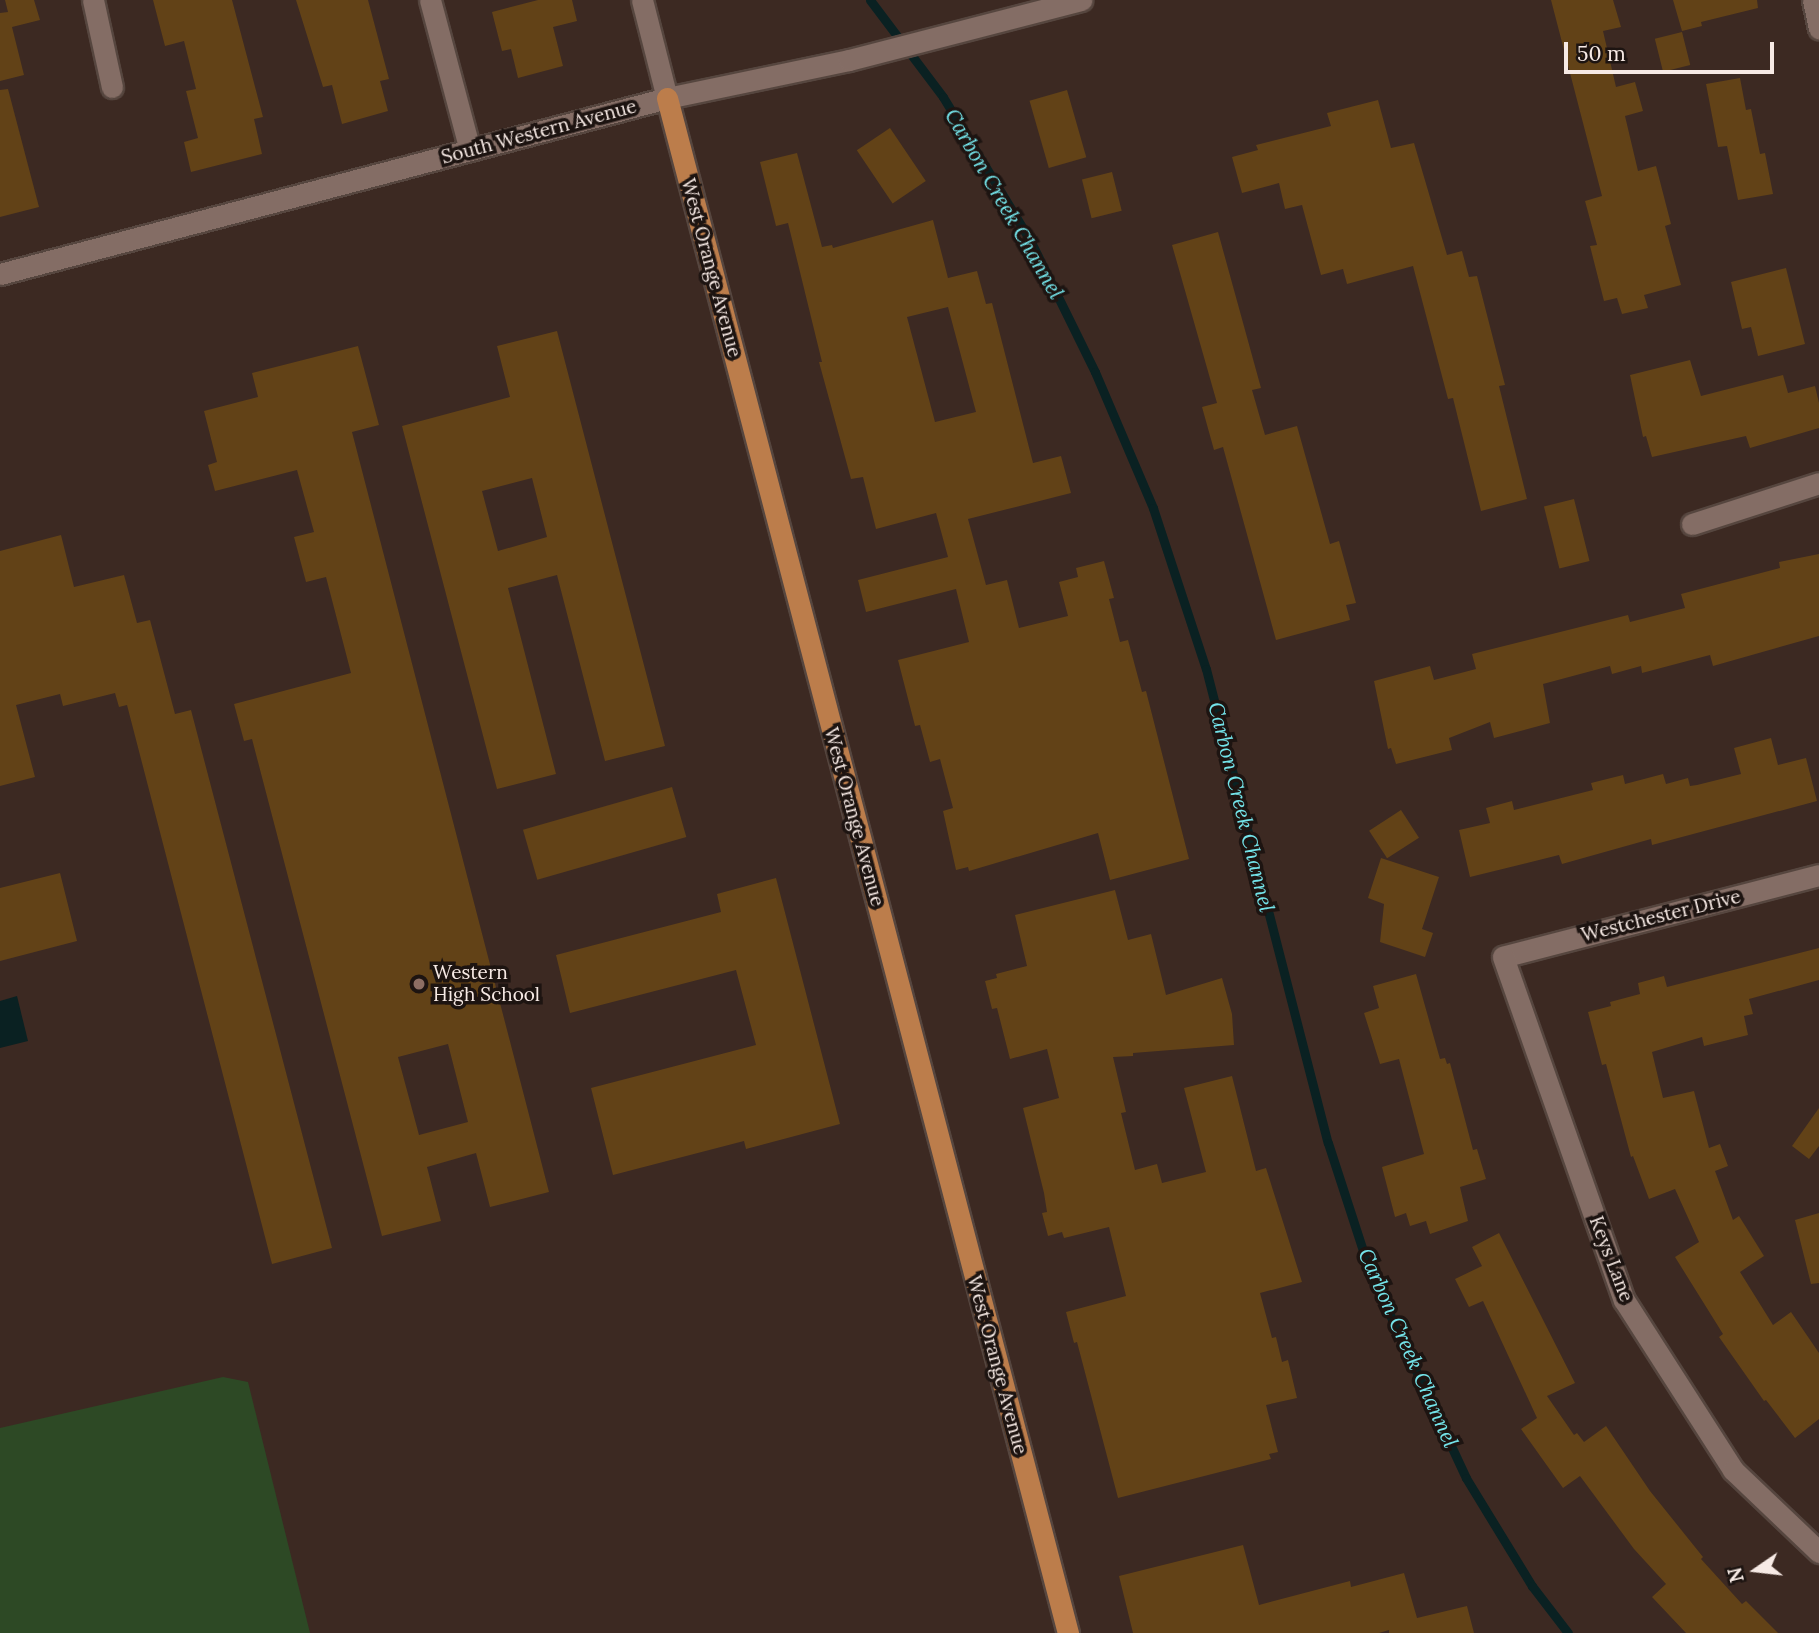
<!DOCTYPE html>
<style>
body{margin:0}
#map{position:relative;width:1819px;height:1633px;overflow:hidden;background:#3c2922;font-family:Lora,serif}
div>[style]{position:absolute}
[style*='--x']{left:calc(var(--x)*1px);top:calc(var(--y)*1px);width:calc(var(--w)*1px);rotate:calc(var(--a)*1deg)}
.green>*{inset:0;background:#2d4925}
.water>*{inset:0;background:#0a2122}
.stream>*{height:9px;margin:-4.5px;padding:0 4.5px;transform-origin:4.5px;border-radius:4.5px;background:#0a2122}
.building>*{inset:0;background:#624217;transform-origin:0 0}
.roads{filter:drop-shadow(2px 0 #56463f) drop-shadow(-2px 0 #56463f) drop-shadow(0 2px #56463f) drop-shadow(0 -2px #56463f)}
.minor>*{height:21px;margin:-10.5px;padding:0 10.5px;transform-origin:10.5px;border-radius:10.5px;background:#846d65}
.major>*{height:21px;margin:-10.5px;padding:0 10.5px;transform-origin:10.5px;border-radius:10.5px;background:#bc7d4b}
.dots>*{width:19px;height:19px;translate:-50% -50%;box-sizing:border-box;border:4px solid #1d1411;border-radius:50%}
span{translate:-50% -50%;white-space:nowrap;text-align:center;line-height:1.15;-webkit-text-stroke:7px #1d1411;paint-order:stroke}
.street-label{font-size:19px;color:#f7eae5}
.poi-label{font-size:19px;color:#f7eae5}
.left{translate:0 -50%;text-align:left}
.water-label{font-size:21px;color:#74e4ea;font-style:italic}
.north{position:absolute;left:1721px;top:1535px;width:70px;height:70px;-webkit-text-stroke:5px #1d1411;paint-order:stroke;rotate:256deg;font-size:19px;font-weight:700;line-height:28px;text-align:center;color:#f7eae5}
.north::after{content:'';display:block;margin:auto;width:24px;height:32px;background:#f7eae5;clip-path:polygon(50% 0,100% 100%,50% 72%,0 100%)}
.scale{position:absolute;left:1564px;top:42px;width:210px;height:32px;box-sizing:border-box;border:4px solid #f7eae5;border-top:0;padding-left:9px;font-size:21px;line-height:24px;white-space:nowrap;color:#f7eae5;-webkit-text-stroke:5px #1d1411;paint-order:stroke}
</style>
<div id="map">
<div class="green">
<i style="clip-path:polygon(223px 1377px,248px 1382px,310px 1633px,0 1633px,0 1428px)"></i>
</div>
<div class="water">
<i style="clip-path:polygon(17px 996px,28px 1041px,0 1048px,0 1001px)"></i>
</div>
<div class="stream">
<i style="--x:870;--y:0;--w:121;--a:53"></i>
<i style="--x:943;--y:97;--w:170;--a:58.7"></i>
<i style="--x:1031;--y:242;--w:145;--a:63.8"></i>
<i style="--x:1095;--y:372;--w:148;--a:66.9"></i>
<i style="--x:1153;--y:508;--w:169;--a:71.8"></i>
<i style="--x:1206;--y:669;--w:489;--a:75.6"></i>
<i style="--x:1328;--y:1143;--w:136;--a:72"></i>
<i style="--x:1370;--y:1272;--w:227;--a:65"></i>
<i style="--x:1466;--y:1478;--w:127;--a:58.6"></i>
<i style="--x:1532;--y:1586;--w:59;--a:52.5"></i>
</div>
<div class="building">
<i style="clip-path:polygon(5px 0,34px 0,40px 20px,12px 27px,24px 75px,0 81px,0 13px,8px 12px)"></i>
<i style="clip-path:polygon(153px 0,232px 0,263px 117px,254px 119px,262px 154px,191px 172px,184px 142px,198px 138px,186px 91px,196px 89px,184px 41px,165px 46px)"></i>
<i style="clip-path:polygon(296px 0,368px 0,389px 79px,380px 81px,388px 111px,342px 124px,332px 85px,323px 87px)"></i>
<i style="clip-path:polygon(538px 0,572px 0,577px 21px,553px 27px,563px 66px,518px 78px,511px 49px,502px 51px,492px 12px)"></i>
<i style="clip-path:polygon(1551px 0,1613px 0,1621px 27px,1603px 31px,1616px 87px,1635px 82px,1643px 111px,1625px 116px,1638px 171px,1656px 166px,1671px 224px,1665px 226px,1681px 285px,1644px 295px,1648px 308px,1622px 314px,1617px 298px,1604px 301px,1590px 246px,1597px 245px,1585px 201px,1602px 196px)"></i>
<i style="clip-path:polygon(1673px 0,1757px 0,1758px 8px,1701px 22px,1702px 26px,1682px 31px)"></i>
<i style="left:1682px;top:32px;width:34px;height:28px;rotate:76deg"></i>
<i style="clip-path:polygon(1740px 78px,1746px 110px,1751px 109px,1760px 154px,1765px 153px,1773px 194px,1738px 200px,1727px 146px,1718px 147px,1706px 84px)"></i>
<i style="clip-path:polygon(8px 89px,39px 207px,0 217px,0 90px)"></i>
<i style="left:1067px;top:90px;width:70px;height:39px;rotate:74deg"></i>
<i style="clip-path:polygon(1378px 100px,1391px 148px,1414px 143px,1447px 255px,1462px 251px,1469px 277px,1477px 276px,1505px 385px,1499px 386px,1527px 499px,1481px 511px,1453px 398px,1448px 399px,1413px 266px,1347px 284px,1343px 269px,1321px 275px,1302px 205px,1285px 209px,1279px 183px,1242px 193px,1232px 157px,1258px 150px,1256px 145px,1331px 126px,1327px 113px)"></i>
<i style="left:890px;top:128px;width:64px;height:40px;rotate:56deg"></i>
<i style="clip-path:polygon(evenodd,797px 153px,822px 247px,832px 245px,833px 248px,933px 220px,948px 278px,977px 271px,986px 304px,992px 303px,1033px 463px,1061px 456px,1071px 493px,968px 519px,986px 585px,1007px 580px,1019px 628px,1068px 616px,1059px 582px,1078px 577px,1076px 568px,1104px 561px,1114px 598px,1109px 599px,1120px 642px,1128px 640px,1142px 692px,1146px 691px,1189px 859px,1110px 880px,1098px 833px,969px 871px,968px 867px,956px 870px,943px 811px,953px 808px,940px 759px,930px 762px,920px 725px,915px 726px,898px 660px,969px 642px,956px 589px,866px 612px,858px 580px,948px 557px,936px 513px,876px 529px,863px 477px,851px 479px,819px 362px,822px 362px,788px 223px,776px 226px,760px 162px,797px 153px,948px 307px,976px 412px,935px 422px,907px 317px,948px 307px)"></i>
<i style="left:1112px;top:172px;width:40px;height:31px;rotate:76deg"></i>
<i style="clip-path:polygon(1218px 232px,1261px 388px,1252px 390px,1265px 435px,1297px 426px,1330px 544px,1339px 541px,1356px 603px,1346px 605px,1350px 620px,1276px 640px,1223px 447px,1214px 450px,1202px 407px,1217px 403px,1172px 245px)"></i>
<i style="clip-path:polygon(1786px 268px,1805px 344px,1758px 356px,1751px 327px,1742px 329px,1731px 282px)"></i>
<i style="clip-path:polygon(evenodd,557px 331px,665px 746px,605px 761px,557px 575px,508px 588px,556px 774px,497px 789px,402px 426px,510px 397px,497px 346px,557px 331px,532px 478px,547px 537px,498px 551px,482px 491px,532px 478px)"></i>
<i style="clip-path:polygon(evenodd,358px 346px,379px 425px,352px 432px,549px 1192px,490px 1207px,476px 1153px,427px 1167px,441px 1221px,382px 1236px,252px 739px,244px 741px,234px 704px,351px 673px,326px 577px,306px 582px,294px 537px,314px 532px,297px 470px,215px 491px,208px 465px,217px 462px,204px 411px,258px 397px,252px 373px,358px 346px,448px 1044px,468px 1122px,419px 1135px,398px 1057px,448px 1044px)"></i>
<i style="clip-path:polygon(1690px 360px,1701px 396px,1783px 375px,1788px 393px,1815px 386px,1819px 403px,1819px 428px,1750px 448px,1746px 436px,1652px 457px,1646px 436px,1643px 437px,1630px 375px)"></i>
<i style="left:1574px;top:499px;width:64px;height:31px;rotate:76deg"></i>
<i style="clip-path:polygon(61px 535px,74px 587px,124px 575px,137px 623px,150px 620px,175px 714px,191px 710px,332px 1248px,272px 1264px,127px 705px,119px 707px,115px 693px,63px 706px,60px 694px,16px 705px,35px 777px,0 786px,0 551px)"></i>
<i style="clip-path:polygon(1819px 554px,1819px 636px,1713px 666px,1710px 655px,1642px 673px,1641px 666px,1612px 674px,1610px 666px,1543px 684px,1550px 723px,1494px 738px,1490px 722px,1449px 738px,1452px 750px,1396px 764px,1391px 748px,1388px 749px,1374px 681px,1430px 666px,1434px 680px,1476px 669px,1472px 654px,1628px 615px,1630px 622px,1685px 608px,1681px 594px,1780px 568px,1779px 562px)"></i>
<i style="clip-path:polygon(1771px 738px,1778px 765px,1806px 758px,1817px 801px,1652px 845px,1651px 839px,1562px 864px,1559px 855px,1470px 877px,1459px 830px,1490px 823px,1486px 808px,1512px 801px,1514px 810px,1593px 790px,1591px 783px,1623px 775px,1625px 784px,1663px 774px,1666px 784px,1688px 778px,1690px 786px,1697px 785px,1741px 774px,1734px 748px)"></i>
<i style="left:672px;top:787px;width:52px;height:155px;rotate:74deg"></i>
<i style="left:1401px;top:810px;width:33px;height:38px;rotate:57deg"></i>
<i style="clip-path:polygon(1381px 858px,1439px 877px,1422px 929px,1433px 933px,1425px 957px,1380px 942px,1384px 904px,1368px 898px)"></i>
<i style="clip-path:polygon(60px 873px,77px 941px,0 961px,0 888px)"></i>
<i style="clip-path:polygon(776px 878px,840px 1124px,746px 1149px,744px 1141px,613px 1175px,591px 1088px,756px 1045px,736px 970px,570px 1013px,556px 955px,721px 912px,717px 894px)"></i>
<i style="clip-path:polygon(1115px 890px,1128px 940px,1151px 934px,1166px 995px,1222px 978px,1232px 1014px,1234px 1045px,1133px 1053px,1133px 1056px,1113px 1057px,1126px 1112px,1121px 1113px,1135px 1170px,1157px 1164px,1162px 1183px,1206px 1172px,1184px 1088px,1232px 1076px,1256px 1171px,1266px 1168px,1302px 1282px,1260px 1293px,1272px 1338px,1276px 1337px,1282px 1362px,1288px 1360px,1297px 1398px,1266px 1405px,1278px 1452px,1269px 1454px,1271px 1459px,1118px 1498px,1077px 1342px,1074px 1343px,1066px 1312px,1126px 1296px,1109px 1227px,1064px 1238px,1062px 1232px,1048px 1236px,1042px 1213px,1047px 1212px,1044px 1193px,1023px 1108px,1059px 1098px,1047px 1049px,1010px 1059px,997px 1008px,992px 1009px,985px 981px,997px 978px,996px 974px,1027px 966px,1015px 915px)"></i>
<i style="clip-path:polygon(1819px 948px,1819px 980px,1749px 999px,1753px 1014px,1744px 1016px,1748px 1035px,1704px 1046px,1702px 1037px,1652px 1052px,1663px 1098px,1694px 1091px,1709px 1148px,1720px 1144px,1728px 1166px,1715px 1171px,1733px 1220px,1739px 1216px,1764px 1256px,1740px 1272px,1773px 1325px,1791px 1312px,1819px 1353px,1819px 1419px,1795px 1438px,1766px 1400px,1764px 1401px,1719px 1337px,1723px 1334px,1675px 1257px,1699px 1242px,1675px 1189px,1649px 1199px,1633px 1156px,1631px 1157px,1606px 1064px,1602px 1065px,1588px 1012px,1611px 1006px,1610px 1002px,1640px 994px,1638px 983px,1664px 976px,1667px 987px)"></i>
<i style="clip-path:polygon(1416px 974px,1440px 1059px,1445px 1058px,1447px 1064px,1450px 1063px,1473px 1150px,1477px 1149px,1486px 1179px,1460px 1187px,1468px 1221px,1430px 1234px,1426px 1221px,1410px 1226px,1406px 1213px,1395px 1217px,1382px 1167px,1424px 1154px,1399px 1059px,1380px 1064px,1364px 1013px,1379px 1008px,1373px 986px)"></i>
<i style="clip-path:polygon(1819px 1108px,1819px 1146px,1809px 1159px,1792px 1146px)"></i>
<i style="clip-path:polygon(1819px 1213px,1819px 1283px,1811px 1284px,1795px 1220px)"></i>
<i style="clip-path:polygon(1499px 1233px,1575px 1383px,1547px 1396px,1574px 1435px,1577px 1433px,1584px 1442px,1606px 1426px,1650px 1491px,1703px 1557px,1701px 1559px,1742px 1604px,1746px 1601px,1778px 1633px,1686px 1633px,1652px 1597px,1666px 1584px,1634px 1549px,1580px 1476px,1563px 1488px,1521px 1429px,1537px 1418px,1483px 1301px,1469px 1307px,1455px 1279px,1482px 1266px,1472px 1247px)"></i>
<i style="clip-path:polygon(1243px 1545px,1259px 1605px,1350px 1581px,1351px 1587px,1404px 1573px,1417px 1618px,1467px 1606px,1474px 1633px,1389px 1633px,1389px 1630px,1379px 1633px,1133px 1633px,1119px 1576px)"></i>
</div>
<div class="roads">
<div class="minor">
<i style="--x:93;--y:0;--w:89;--a:77.7"></i>
<i style="--x:430;--y:0;--w:155;--a:75.1"></i>
<i style="--x:642;--y:0;--w:101;--a:75.7"></i>
<i style="--x:1813;--y:0;--w:29;--a:78"></i>
<i style="--x:0;--y:274;--w:690;--a:-14.78"></i>
<i style="--x:667;--y:98;--w:186;--a:-11.8"></i>
<i style="--x:849;--y:60;--w:240;--a:-14.5"></i>
<i style="--x:1692;--y:524;--w:133;--a:-17.9"></i>
<i style="--x:1819;--y:875;--w:326;--a:165.5"></i>
<i style="--x:1503;--y:957;--w:364;--a:70.6"></i>
<i style="--x:1624;--y:1300;--w:202;--a:57.3"></i>
<i style="--x:1733;--y:1470;--w:119;--a:43.6"></i>
</div>
<div class="major">
<i style="--x:667;--y:98;--w:1587;--a:75.36"></i>
</div>
</div>
<div class="dots">
<i style="left:419px;top:984px;background:#8d6e63"></i>
</div>
<div class="street-label">
<span style="left:539px;top:132px;rotate:-15deg">South Western Avenue</span>
<span style="left:711px;top:268px;rotate:75deg">West Orange Avenue</span>
<span style="left:854px;top:817px;rotate:75deg">West Orange Avenue</span>
<span style="left:1661px;top:916px;rotate:-14deg">Westchester Drive</span>
<span style="left:1611px;top:1259px;rotate:69deg">Keys Lane</span>
<span style="left:997px;top:1365px;rotate:75deg">West Orange Avenue</span>
</div>
<div class="poi-label">
<span class="left" style="left:433px;top:984px">Western<br>High School</span>
</div>
<div class="water-label">
<span style="left:1004px;top:204px;rotate:60deg">Carbon Creek Channel</span>
<span style="left:1241px;top:807px;rotate:76deg">Carbon Creek Channel</span>
<span style="left:1408px;top:1348px;rotate:66deg">Carbon Creek Channel</span>
</div>
<div class="north">N</div>
<div class="scale">50 m</div>
</div>
